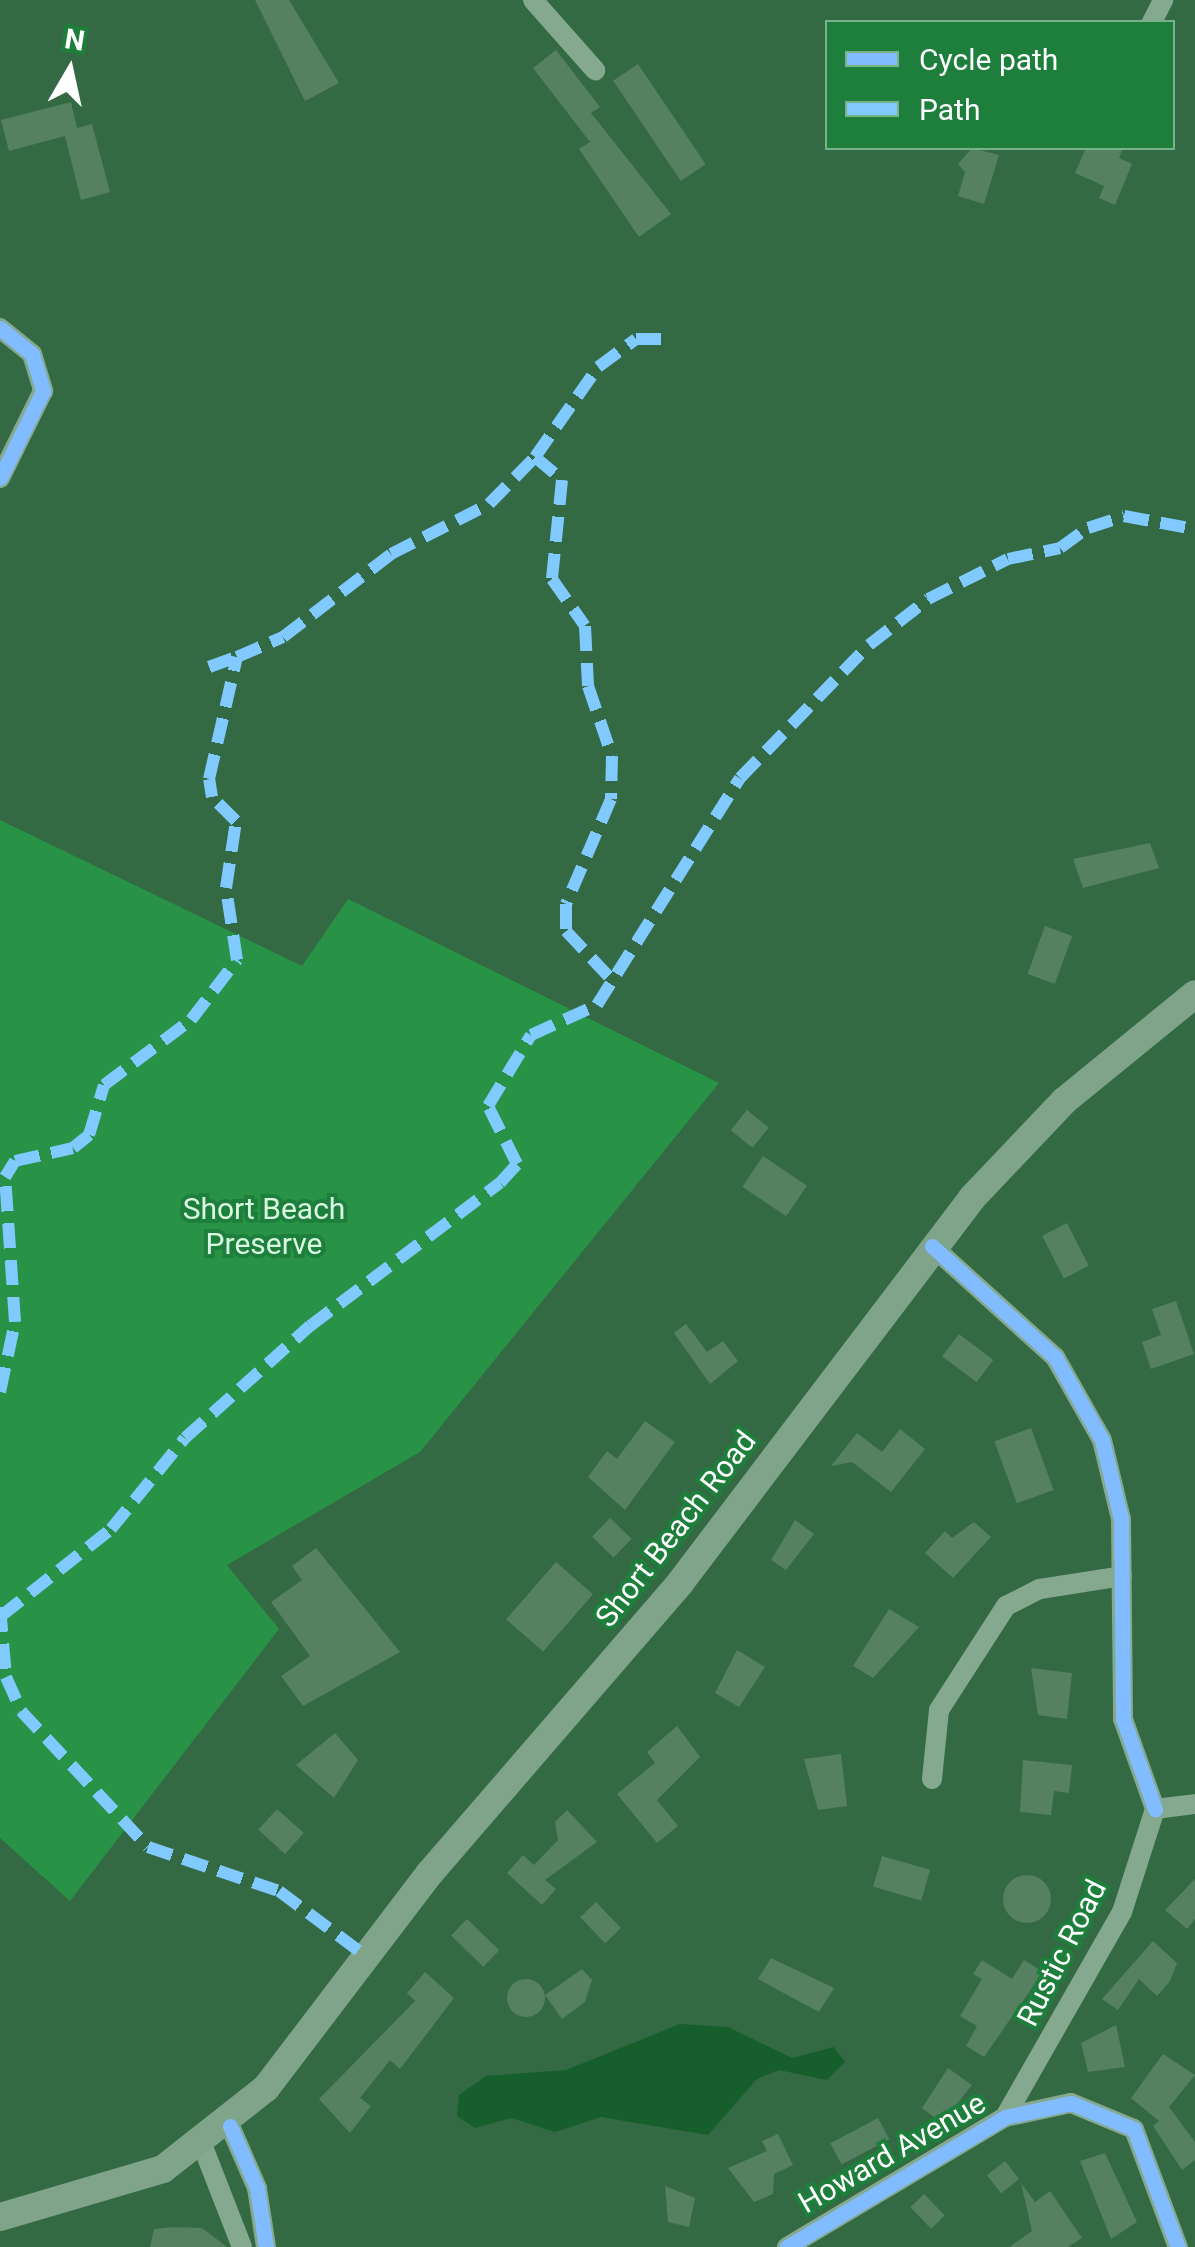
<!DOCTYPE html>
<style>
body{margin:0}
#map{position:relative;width:1195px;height:2247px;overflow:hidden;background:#336943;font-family:Roboto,sans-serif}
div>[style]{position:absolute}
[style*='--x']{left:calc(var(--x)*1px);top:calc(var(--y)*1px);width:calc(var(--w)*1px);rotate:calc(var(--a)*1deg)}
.green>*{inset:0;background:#289247}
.water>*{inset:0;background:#165f2d}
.building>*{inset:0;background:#568062;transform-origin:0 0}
.round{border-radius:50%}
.minor>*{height:20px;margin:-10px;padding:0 10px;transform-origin:10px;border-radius:10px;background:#85a98f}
.secondary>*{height:28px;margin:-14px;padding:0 14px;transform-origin:14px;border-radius:14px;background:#7fa48a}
.quiet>*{height:12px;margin-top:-6px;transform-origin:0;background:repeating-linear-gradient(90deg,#80caff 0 25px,transparent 0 37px)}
.cycleway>*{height:15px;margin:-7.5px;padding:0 7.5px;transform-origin:7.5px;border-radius:7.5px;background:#80bcff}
span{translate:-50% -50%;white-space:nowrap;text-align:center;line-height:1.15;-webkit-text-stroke:8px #1d7f3b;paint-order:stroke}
.park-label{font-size:30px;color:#d9fae2}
.street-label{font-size:30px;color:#fff}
.legend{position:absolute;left:825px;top:20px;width:350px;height:130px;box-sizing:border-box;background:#1d7f3b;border:2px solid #77b289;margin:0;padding:12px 18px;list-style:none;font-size:30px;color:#fff}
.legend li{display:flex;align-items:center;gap:20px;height:50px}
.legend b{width:50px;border:2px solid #77b289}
.north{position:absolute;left:20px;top:20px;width:100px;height:100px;-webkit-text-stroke:8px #1d7f3b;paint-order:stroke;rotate:9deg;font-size:28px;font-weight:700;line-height:40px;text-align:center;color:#fff}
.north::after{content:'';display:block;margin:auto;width:35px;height:45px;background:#fff;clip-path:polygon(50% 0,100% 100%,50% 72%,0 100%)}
</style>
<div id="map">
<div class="green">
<i style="clip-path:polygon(0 820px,302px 966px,348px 899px,719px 1083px,420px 1452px,227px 1565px,279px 1629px,70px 1901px,0 1838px)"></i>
</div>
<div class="water">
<i style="clip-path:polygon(680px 2024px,728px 2027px,792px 2058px,834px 2047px,845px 2062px,827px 2080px,779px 2070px,757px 2079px,708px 2135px,601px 2117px,555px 2132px,512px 2118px,475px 2128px,457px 2116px,459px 2095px,486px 2076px,566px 2070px)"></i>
</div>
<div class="building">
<i style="clip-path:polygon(255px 0,289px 0,339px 83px,305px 101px)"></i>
<i style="clip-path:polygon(556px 50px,600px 107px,591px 113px,671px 214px,639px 237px,579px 149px,590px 142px,533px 68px)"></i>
<i style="left:638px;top:64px;width:121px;height:30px;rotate:56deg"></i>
<i style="clip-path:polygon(71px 102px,77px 128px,92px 124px,110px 192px,81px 200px,65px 136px,9px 151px,1px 120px)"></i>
<i style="clip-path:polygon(972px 148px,999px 155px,984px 204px,958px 196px,965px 172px,958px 164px)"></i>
<i style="clip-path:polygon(1086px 148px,1123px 148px,1119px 158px,1132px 164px,1115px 205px,1099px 198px,1104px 186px,1075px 173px)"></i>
<i style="clip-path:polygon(1150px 843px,1159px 868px,1083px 888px,1073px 859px)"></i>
<i style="left:1045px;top:926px;width:29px;height:51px;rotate:20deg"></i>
<i style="left:747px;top:1110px;width:28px;height:26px;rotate:39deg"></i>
<i style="left:763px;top:1156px;width:53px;height:37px;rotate:34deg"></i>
<i style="left:1067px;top:1223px;width:48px;height:28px;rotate:63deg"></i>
<i style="clip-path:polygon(1176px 1301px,1194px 1354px,1151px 1369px,1142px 1342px,1161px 1335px,1152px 1309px)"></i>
<i style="clip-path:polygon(686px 1324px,707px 1352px,723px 1341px,738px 1361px,710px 1384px,674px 1333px)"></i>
<i style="left:959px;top:1334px;width:43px;height:28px;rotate:37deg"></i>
<i style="clip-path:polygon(645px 1421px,675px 1442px,625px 1510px,588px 1477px,607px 1451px,617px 1459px)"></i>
<i style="left:1031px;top:1428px;width:66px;height:39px;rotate:70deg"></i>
<i style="clip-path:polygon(900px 1429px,925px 1449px,891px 1492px,852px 1462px,831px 1466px,857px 1433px,882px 1452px)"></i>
<i style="left:610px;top:1518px;width:30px;height:26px;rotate:44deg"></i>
<i style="clip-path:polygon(795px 1520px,814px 1534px,786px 1570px,771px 1560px)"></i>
<i style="clip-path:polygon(974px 1522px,991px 1537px,953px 1578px,925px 1553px,945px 1531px,952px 1538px)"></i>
<i style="clip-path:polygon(316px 1548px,400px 1652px,303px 1706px,281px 1676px,310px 1656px,271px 1602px,302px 1580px,292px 1566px)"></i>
<i style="left:556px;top:1562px;width:49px;height:76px;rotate:41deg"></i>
<i style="clip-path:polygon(889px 1609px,919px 1627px,873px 1678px,853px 1666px)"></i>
<i style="clip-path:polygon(737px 1650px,765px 1667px,739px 1707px,715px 1693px)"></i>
<i style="clip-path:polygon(1031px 1668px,1072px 1673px,1067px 1719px,1038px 1715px)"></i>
<i style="clip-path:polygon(677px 1726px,700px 1757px,657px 1800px,678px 1826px,657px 1843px,617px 1794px,655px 1763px,647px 1752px)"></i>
<i style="clip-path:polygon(335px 1733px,358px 1760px,334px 1798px,296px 1765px)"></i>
<i style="clip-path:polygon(841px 1754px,847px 1806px,818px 1810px,804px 1759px)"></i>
<i style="clip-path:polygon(1023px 1760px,1072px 1765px,1069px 1793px,1054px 1791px,1051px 1815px,1020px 1812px)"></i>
<i style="left:277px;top:1809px;width:36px;height:28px;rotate:42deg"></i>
<i style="clip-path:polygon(567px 1810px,597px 1842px,545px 1880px,556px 1889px,542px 1905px,507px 1873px,523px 1855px,534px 1865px,558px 1840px,555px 1822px)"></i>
<i style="left:882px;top:1856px;width:50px;height:32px;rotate:16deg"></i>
<i class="round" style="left:1003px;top:1875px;width:48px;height:48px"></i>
<i style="clip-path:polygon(1195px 1879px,1195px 1919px,1187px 1929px,1165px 1910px)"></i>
<i style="left:596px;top:1902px;width:36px;height:22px;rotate:46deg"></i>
<i style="left:467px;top:1919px;width:45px;height:23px;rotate:44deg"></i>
<i style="clip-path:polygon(1153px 1941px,1177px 1963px,1170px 1981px,1157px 1996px,1139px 1979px,1118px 2010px,1102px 1999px)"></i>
<i style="clip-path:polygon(771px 1958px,834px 1988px,819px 2012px,758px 1979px)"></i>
<i style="clip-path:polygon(982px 1960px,1012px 1979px,1024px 1960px,1043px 1972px,984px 2057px,966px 2046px,977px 2026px,960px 2016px,982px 1979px,973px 1974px)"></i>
<i style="clip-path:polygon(582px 1969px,592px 1980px,585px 2002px,562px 2019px,545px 1995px)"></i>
<i style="clip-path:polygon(425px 1972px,454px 1998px,400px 2069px,390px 2060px,360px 2098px,371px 2106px,350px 2133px,319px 2099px,415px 2001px,407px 1993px)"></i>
<i class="round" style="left:507px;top:1979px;width:38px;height:38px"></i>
<i style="clip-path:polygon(1116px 2025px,1125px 2067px,1088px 2072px,1081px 2043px)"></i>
<i style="clip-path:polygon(1163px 2054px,1195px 2075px,1169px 2107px,1195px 2142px,1195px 2160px,1182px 2170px,1153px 2126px,1159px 2121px,1131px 2098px)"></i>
<i style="clip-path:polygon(948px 2068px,972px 2085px,942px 2123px,922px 2108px)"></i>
<i style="left:878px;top:2118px;width:24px;height:54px;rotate:62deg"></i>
<i style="clip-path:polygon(778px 2134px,793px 2165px,774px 2174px,773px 2194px,754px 2202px,728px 2168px,767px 2151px,762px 2141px)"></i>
<i style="clip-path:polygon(1105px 2153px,1137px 2222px,1111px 2239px,1080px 2161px)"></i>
<i style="left:1005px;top:2161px;width:23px;height:23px;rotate:52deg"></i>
<i style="clip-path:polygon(1021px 2183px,1035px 2202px,1050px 2191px,1082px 2238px,1068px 2247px,1009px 2247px,1032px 2231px)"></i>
<i style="clip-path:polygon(665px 2186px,695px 2198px,689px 2227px,668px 2222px)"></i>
<i style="left:924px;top:2194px;width:30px;height:19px;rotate:46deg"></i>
<i style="clip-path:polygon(173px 2227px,202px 2228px,227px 2247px,150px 2247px,154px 2229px)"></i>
</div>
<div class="minor">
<i style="--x:533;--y:0;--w:94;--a:48.5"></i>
<i style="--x:1152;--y:22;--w:25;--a:-63"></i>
<i style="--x:0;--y:328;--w:41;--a:39.1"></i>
<i style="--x:32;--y:354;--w:39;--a:73"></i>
<i style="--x:43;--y:391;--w:97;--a:116.3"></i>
<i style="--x:932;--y:1246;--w:166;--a:42.1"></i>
<i style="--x:1055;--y:1357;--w:95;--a:60.5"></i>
<i style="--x:1102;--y:1440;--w:81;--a:76.5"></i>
<i style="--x:1121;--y:1519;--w:200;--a:89.4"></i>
<i style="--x:1123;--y:1719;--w:96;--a:70.4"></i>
<i style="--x:932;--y:1779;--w:69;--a:-84.2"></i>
<i style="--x:939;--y:1710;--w:124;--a:-57.2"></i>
<i style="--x:1006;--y:1606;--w:38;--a:-27"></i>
<i style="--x:1040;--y:1589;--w:83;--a:-9"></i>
<i style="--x:1155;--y:1809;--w:40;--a:-7.1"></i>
<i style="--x:1005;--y:2117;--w:236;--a:-60.3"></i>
<i style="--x:1122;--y:1912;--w:108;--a:-72.2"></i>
<i style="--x:230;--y:2126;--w:68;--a:66.5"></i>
<i style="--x:257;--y:2188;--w:60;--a:81.3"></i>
<i style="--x:203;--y:2147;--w:107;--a:68.7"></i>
<i style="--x:787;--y:2247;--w:254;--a:-30.8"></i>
<i style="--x:1005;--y:2117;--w:67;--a:-12"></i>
<i style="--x:1071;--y:2103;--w:68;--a:22.4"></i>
<i style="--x:1134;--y:2129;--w:126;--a:69.6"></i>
</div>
<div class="secondary">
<i style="--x:0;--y:2217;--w:170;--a:-16.4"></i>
<i style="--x:163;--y:2169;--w:131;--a:-38.2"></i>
<i style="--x:266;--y:2088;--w:269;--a:-52.7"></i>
<i style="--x:429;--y:1874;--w:384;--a:-49.2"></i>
<i style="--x:680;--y:1583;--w:483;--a:-52.8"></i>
<i style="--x:972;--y:1198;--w:134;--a:-46.5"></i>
<i style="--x:1064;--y:1101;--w:169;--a:-39.2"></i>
</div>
<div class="quiet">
<i style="--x:535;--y:457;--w:110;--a:-55"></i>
<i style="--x:598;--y:367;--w:47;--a:-36.4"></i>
<i style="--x:636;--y:339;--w:34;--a:0"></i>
<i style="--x:209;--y:667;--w:30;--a:-20"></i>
<i style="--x:0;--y:1392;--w:72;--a:-77.9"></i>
<i style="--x:15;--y:1322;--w:145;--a:-93.9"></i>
<i style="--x:5;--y:1177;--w:19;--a:-58"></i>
<i style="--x:15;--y:1161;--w:59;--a:-12.6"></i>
<i style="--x:73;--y:1148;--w:21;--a:-39"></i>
<i style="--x:89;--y:1135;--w:52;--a:-73.3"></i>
<i style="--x:104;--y:1085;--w:109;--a:-36.8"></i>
<i style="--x:191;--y:1020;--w:76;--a:-52.5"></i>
<i style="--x:237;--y:960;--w:73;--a:-98.7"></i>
<i style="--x:226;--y:888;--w:68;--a:-81.5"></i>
<i style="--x:236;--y:821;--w:34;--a:-135"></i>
<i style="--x:212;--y:797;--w:18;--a:-99"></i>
<i style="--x:209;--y:779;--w:125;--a:-77.1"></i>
<i style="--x:237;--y:657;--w:50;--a:-23.5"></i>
<i style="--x:283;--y:637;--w:136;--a:-37.5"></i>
<i style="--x:391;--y:554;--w:110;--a:-27"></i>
<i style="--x:489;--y:504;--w:66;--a:-45.6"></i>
<i style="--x:535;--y:457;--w:35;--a:40"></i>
<i style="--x:562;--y:480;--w:100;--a:95.8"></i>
<i style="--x:552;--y:579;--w:57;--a:54.9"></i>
<i style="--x:585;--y:626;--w:60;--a:87.1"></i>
<i style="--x:588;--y:686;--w:74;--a:71.1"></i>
<i style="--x:612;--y:756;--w:43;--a:91.3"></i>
<i style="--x:611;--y:799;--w:114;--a:113.2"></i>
<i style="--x:566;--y:904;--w:27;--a:90"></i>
<i style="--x:566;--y:931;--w:66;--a:46.8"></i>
<i style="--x:0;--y:1607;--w:70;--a:85.1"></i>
<i style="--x:6;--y:1677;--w:37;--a:66"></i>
<i style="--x:21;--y:1711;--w:186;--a:47"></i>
<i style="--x:148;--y:1847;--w:138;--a:18.6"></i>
<i style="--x:279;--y:1891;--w:110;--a:36.9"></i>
<i style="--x:1;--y:1616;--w:140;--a:-38.3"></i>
<i style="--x:111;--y:1529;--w:117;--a:-50.9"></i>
<i style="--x:185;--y:1438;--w:168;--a:-41.9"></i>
<i style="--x:310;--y:1326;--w:238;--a:-37"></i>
<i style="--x:500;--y:1183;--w:25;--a:-48"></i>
<i style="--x:517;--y:1164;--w:65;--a:-116.6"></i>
<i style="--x:488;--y:1106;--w:83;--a:-58.8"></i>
<i style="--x:531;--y:1035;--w:72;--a:-24.4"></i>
<i style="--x:597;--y:1005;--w:268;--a:-57.8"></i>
<i style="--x:740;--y:778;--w:185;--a:-45.9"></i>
<i style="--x:869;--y:645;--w:75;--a:-37.9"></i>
<i style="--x:928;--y:599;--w:89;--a:-26.6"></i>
<i style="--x:1008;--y:559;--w:53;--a:-11.9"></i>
<i style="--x:1060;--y:548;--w:34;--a:-36"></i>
<i style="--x:1088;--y:528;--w:38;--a:-18"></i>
<i style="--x:1124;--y:516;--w:72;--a:10.4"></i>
</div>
<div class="cycleway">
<i style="--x:0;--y:328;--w:41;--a:39.1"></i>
<i style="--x:32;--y:354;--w:39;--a:73"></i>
<i style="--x:43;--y:391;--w:97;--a:116.3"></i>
<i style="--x:932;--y:1246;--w:166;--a:42.1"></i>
<i style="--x:1055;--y:1357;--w:95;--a:60.5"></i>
<i style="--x:1102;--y:1440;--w:81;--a:76.5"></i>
<i style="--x:1121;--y:1519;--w:200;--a:89.4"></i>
<i style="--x:1123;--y:1719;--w:96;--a:70.4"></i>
<i style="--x:230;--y:2126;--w:68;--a:66.5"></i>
<i style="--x:257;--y:2188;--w:60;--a:81.3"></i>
<i style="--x:787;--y:2247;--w:254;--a:-30.8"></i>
<i style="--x:1005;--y:2117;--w:67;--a:-12"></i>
<i style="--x:1071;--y:2103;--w:68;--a:22.4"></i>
<i style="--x:1134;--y:2129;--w:126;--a:69.6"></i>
</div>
<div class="park-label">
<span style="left:264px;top:1226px">Short Beach<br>Preserve</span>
</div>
<div class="street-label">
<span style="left:676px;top:1529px;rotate:-52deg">Short Beach Road</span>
<span style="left:1062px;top:1953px;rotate:-63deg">Rustic Road</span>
<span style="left:892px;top:2153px;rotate:-30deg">Howard Avenue</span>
</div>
<ul class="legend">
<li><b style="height:12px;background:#80bcff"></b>Cycle path</li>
<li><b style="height:12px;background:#80caff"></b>Path</li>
</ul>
<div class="north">N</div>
</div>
